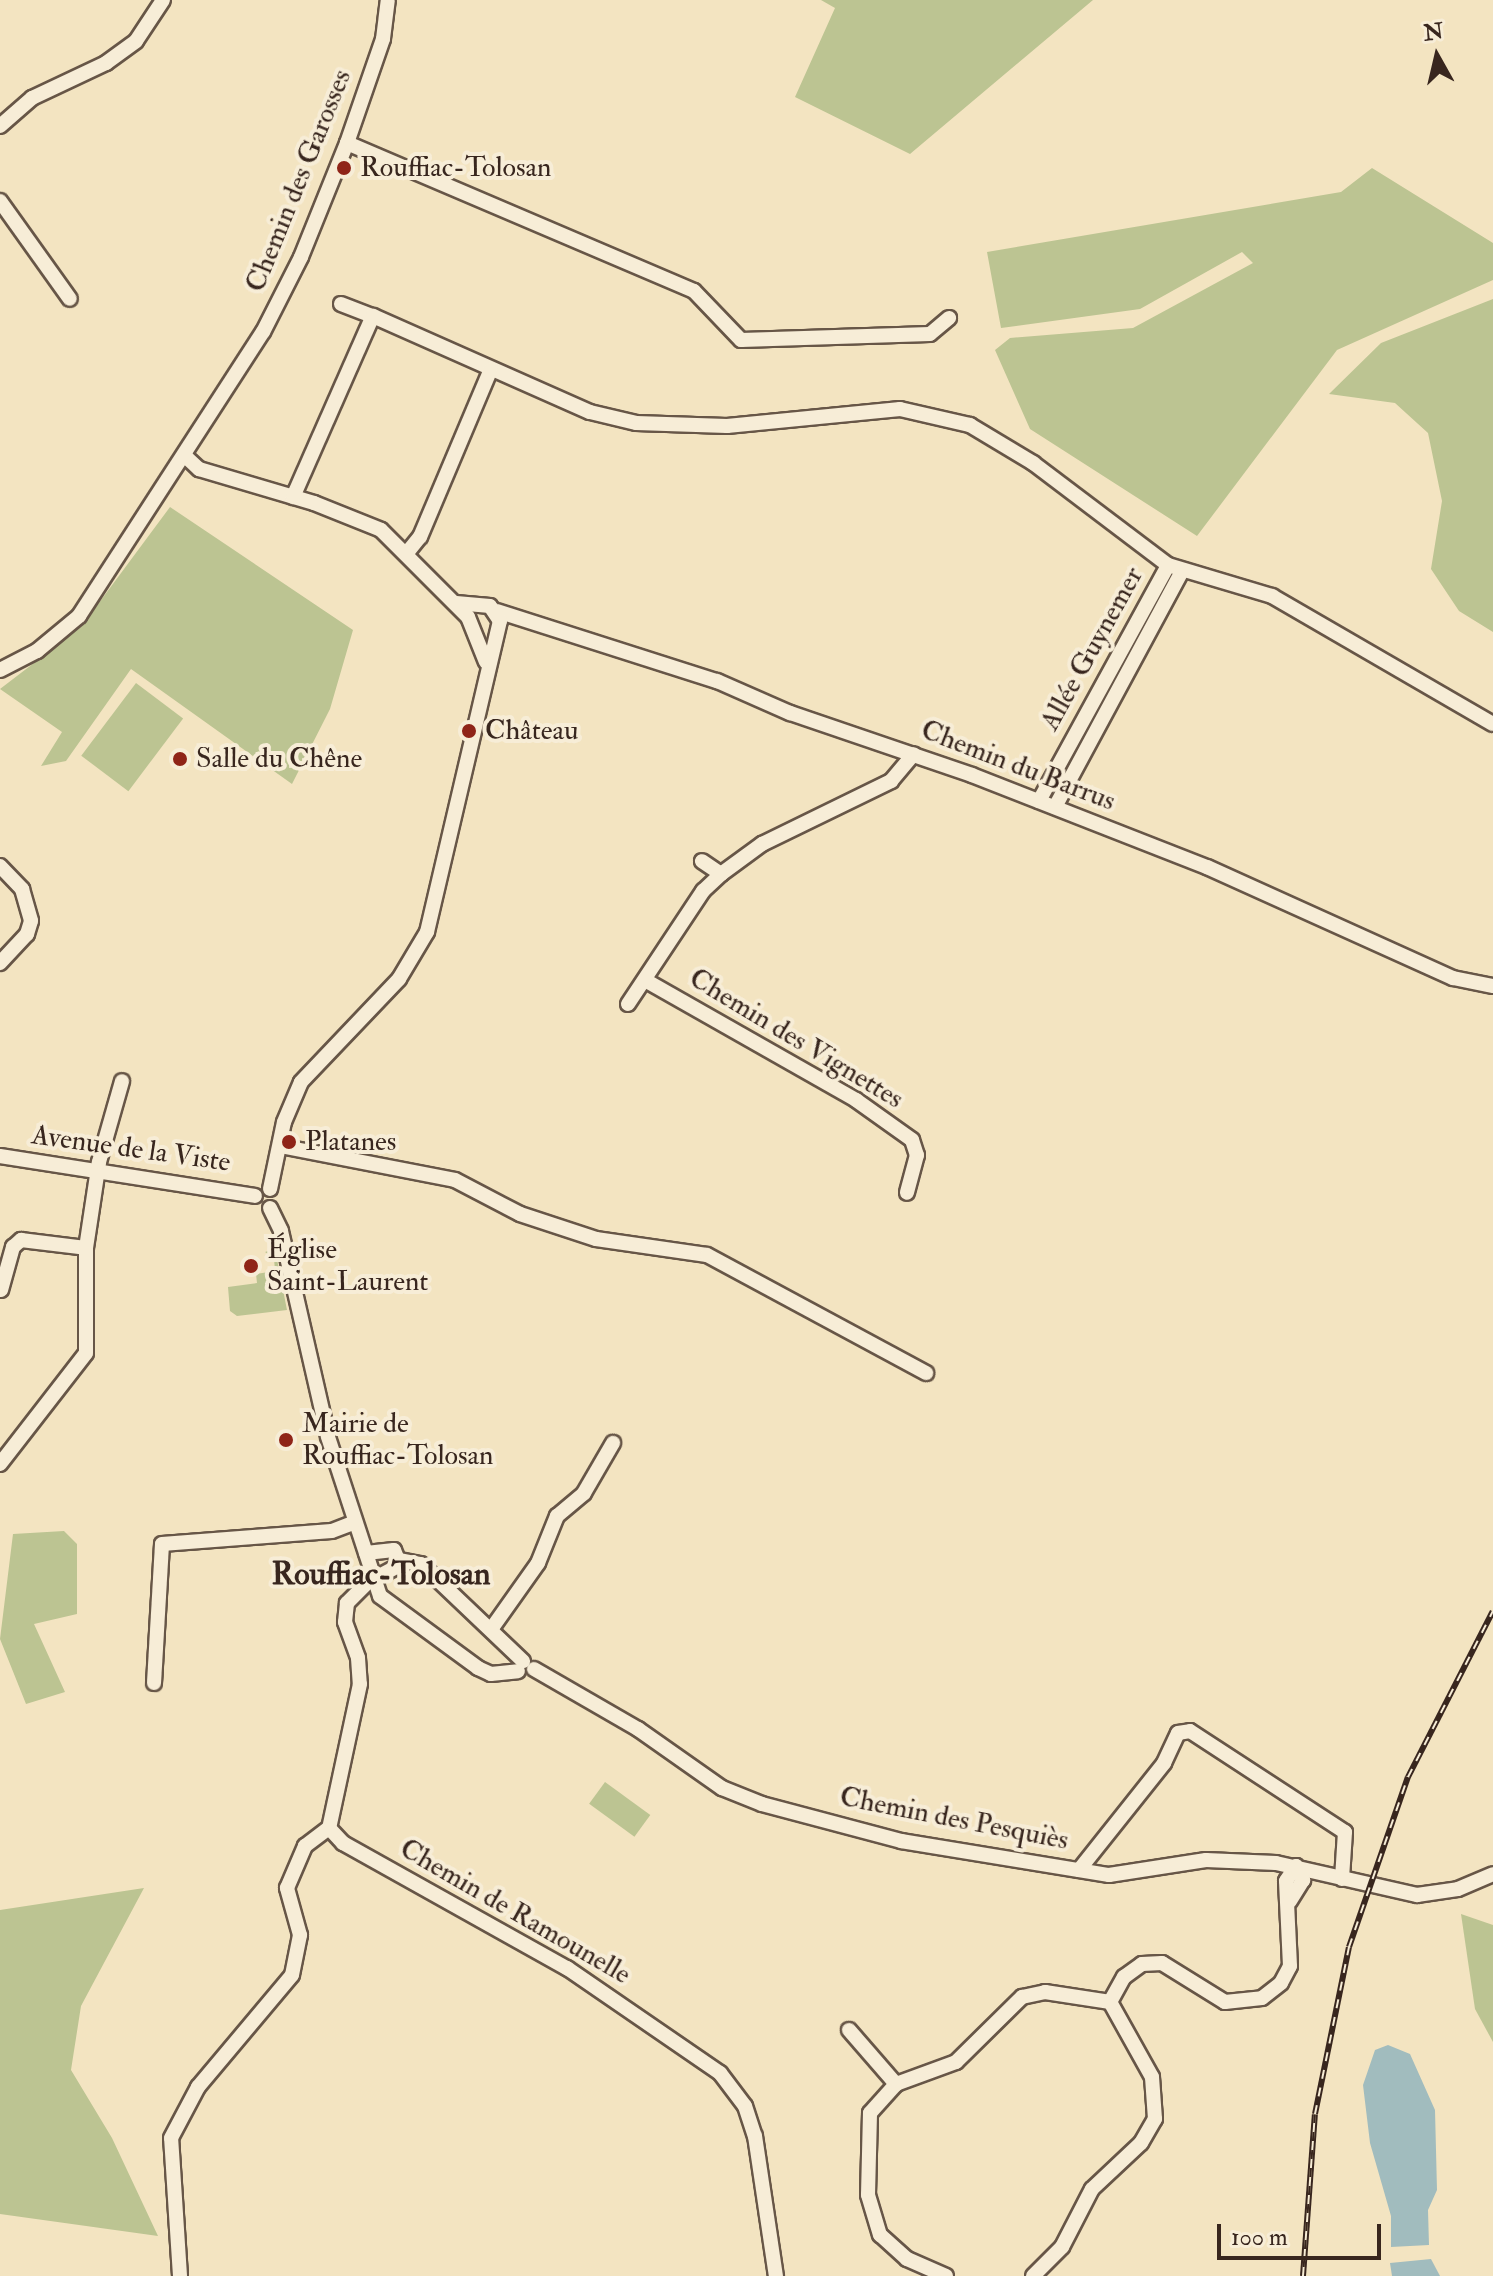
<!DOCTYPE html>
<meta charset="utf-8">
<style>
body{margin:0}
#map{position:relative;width:1493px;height:2276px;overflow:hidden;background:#f3e4c1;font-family:"IM FELL Double Pica",serif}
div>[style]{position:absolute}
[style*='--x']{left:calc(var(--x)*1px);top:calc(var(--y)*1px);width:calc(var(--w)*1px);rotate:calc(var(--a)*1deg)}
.green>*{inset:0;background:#bcc492;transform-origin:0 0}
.water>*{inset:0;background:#a1bcbe}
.roads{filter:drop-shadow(2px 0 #675647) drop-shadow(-2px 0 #675647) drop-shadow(0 2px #675647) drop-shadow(0 -2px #675647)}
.minor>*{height:14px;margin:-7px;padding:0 7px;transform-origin:7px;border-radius:7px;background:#f7edd7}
.rail>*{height:6px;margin-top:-3px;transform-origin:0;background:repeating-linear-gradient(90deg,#f7edd7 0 9px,#38261e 0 18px);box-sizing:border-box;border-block:2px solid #38261e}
.dots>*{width:22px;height:22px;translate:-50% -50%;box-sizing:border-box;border:4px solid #f7edd7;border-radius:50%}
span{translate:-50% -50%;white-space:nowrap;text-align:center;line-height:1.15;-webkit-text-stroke:8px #f7edd7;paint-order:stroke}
.poi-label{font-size:28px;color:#38261e}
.left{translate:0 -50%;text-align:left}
.street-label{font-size:28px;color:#38261e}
.quarter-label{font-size:32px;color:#38261e;font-weight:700}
.north{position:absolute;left:1397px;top:16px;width:80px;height:80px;-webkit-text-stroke:6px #f7edd7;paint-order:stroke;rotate:352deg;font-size:22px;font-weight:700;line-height:32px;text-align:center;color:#38261e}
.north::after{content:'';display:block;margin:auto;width:28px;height:36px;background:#38261e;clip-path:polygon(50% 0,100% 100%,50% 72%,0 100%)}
.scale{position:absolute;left:1217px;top:2224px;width:164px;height:36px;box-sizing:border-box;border:4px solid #38261e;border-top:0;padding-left:10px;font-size:24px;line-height:28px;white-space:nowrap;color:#38261e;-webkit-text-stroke:6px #f7edd7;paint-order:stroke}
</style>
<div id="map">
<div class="green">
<i style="clip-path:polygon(821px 0,1093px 0,910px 154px,795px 97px,835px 8px)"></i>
<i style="clip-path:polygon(1372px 168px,1493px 243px,1493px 280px,1337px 350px,1197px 536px,1030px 429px,995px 350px,1010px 338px,1133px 328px,1253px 263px,1242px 252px,1140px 309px,1001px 328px,987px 252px,1341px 192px)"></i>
<i style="clip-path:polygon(1493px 299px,1493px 632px,1459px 611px,1431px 569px,1442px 501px,1428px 433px,1395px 403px,1329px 394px,1381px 343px)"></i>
<i style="clip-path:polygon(170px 507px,353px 630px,330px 709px,292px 784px,131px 669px,66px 761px,41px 766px,62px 732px,0 689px,81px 627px)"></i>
<i style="left:136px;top:683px;width:59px;height:91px;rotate:37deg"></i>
<i style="clip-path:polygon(275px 1249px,287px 1310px,237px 1316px,230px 1311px,228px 1287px,257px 1283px,256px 1274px,275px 1271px,274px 1258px,265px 1252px)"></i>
<i style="clip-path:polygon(64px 1531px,77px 1544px,77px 1614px,34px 1624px,65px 1692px,26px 1704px,0 1639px,13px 1534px)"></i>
<i style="left:605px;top:1782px;width:56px;height:27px;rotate:36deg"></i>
<i style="clip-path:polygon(144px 1888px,81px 2006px,71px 2070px,112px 2138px,158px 2236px,0 2214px,0 1910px)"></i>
<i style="clip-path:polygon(1461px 1914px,1493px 1925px,1493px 2042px,1475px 2009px)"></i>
</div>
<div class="water">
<i style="clip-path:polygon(1388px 2045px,1410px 2054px,1435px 2110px,1437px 2190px,1428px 2210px,1429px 2245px,1391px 2247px,1391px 2216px,1370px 2143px,1363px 2085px,1375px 2050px)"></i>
<i style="clip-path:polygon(1431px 2259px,1440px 2276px,1392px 2276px,1390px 2263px)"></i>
</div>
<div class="roads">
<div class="minor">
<i style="--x:0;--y:126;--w:43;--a:-41.2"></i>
<i style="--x:32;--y:98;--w:82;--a:-25.3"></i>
<i style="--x:106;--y:63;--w:37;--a:-36"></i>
<i style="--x:136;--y:41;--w:49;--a:-56.6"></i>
<i style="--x:347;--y:143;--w:377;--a:23.1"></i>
<i style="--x:694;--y:291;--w:68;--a:46.2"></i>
<i style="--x:741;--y:340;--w:189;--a:-1.8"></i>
<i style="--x:930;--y:334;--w:25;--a:-40"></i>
<i style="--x:0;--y:201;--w:120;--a:54.5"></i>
<i style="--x:341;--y:304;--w:34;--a:21"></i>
<i style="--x:184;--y:455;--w:21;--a:43"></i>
<i style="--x:199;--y:469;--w:120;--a:16.5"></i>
<i style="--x:314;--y:503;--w:72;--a:21.9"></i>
<i style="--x:381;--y:530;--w:123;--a:45"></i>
<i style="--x:468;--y:617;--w:48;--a:68.2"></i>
<i style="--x:293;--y:497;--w:198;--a:-66.2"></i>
<i style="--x:373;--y:316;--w:237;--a:23.9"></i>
<i style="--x:590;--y:412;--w:47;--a:13.4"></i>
<i style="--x:636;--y:423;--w:91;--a:1.9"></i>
<i style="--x:727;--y:426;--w:174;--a:-5.6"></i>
<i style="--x:900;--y:409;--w:72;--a:12.9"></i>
<i style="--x:970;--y:425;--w:74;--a:31.1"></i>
<i style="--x:1033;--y:463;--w:169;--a:37.1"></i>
<i style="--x:1168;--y:565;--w:109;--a:16.6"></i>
<i style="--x:1272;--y:596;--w:255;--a:30.1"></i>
<i style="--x:406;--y:554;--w:22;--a:-51"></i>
<i style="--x:420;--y:537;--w:182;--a:-67.1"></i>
<i style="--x:497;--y:611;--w:231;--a:17.7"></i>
<i style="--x:717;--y:681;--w:80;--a:23.7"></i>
<i style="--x:790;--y:713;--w:192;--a:18.8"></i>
<i style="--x:972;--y:775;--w:252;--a:21.4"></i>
<i style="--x:1207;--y:867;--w:270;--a:24.3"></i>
<i style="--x:1453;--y:978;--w:41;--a:11.3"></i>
<i style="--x:0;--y:670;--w:42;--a:-27.2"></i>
<i style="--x:37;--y:651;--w:55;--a:-39.8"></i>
<i style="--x:79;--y:616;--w:338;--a:-57.1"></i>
<i style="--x:263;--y:332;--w:84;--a:-63.1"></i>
<i style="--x:301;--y:257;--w:123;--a:-68"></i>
<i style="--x:347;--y:143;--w:110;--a:-70.9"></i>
<i style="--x:383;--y:39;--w:39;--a:-83"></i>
<i style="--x:1039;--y:801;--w:269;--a:-61.3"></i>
<i style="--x:1055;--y:807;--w:268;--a:-61.7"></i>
<i style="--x:0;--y:866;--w:32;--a:46"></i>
<i style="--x:22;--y:889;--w:33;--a:74"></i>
<i style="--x:31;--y:921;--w:14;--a:107"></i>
<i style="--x:27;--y:934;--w:40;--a:133"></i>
<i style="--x:721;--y:874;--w:51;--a:-36.2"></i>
<i style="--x:762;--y:844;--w:144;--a:-26"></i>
<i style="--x:891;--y:781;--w:35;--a:-50"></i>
<i style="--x:645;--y:980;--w:243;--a:29.6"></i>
<i style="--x:856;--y:1100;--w:69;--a:35.5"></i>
<i style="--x:912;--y:1140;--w:16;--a:72"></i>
<i style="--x:917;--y:1155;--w:39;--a:105"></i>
<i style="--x:628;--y:1004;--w:136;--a:-56.4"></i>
<i style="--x:703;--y:891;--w:25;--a:-43"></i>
<i style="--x:721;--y:874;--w:23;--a:-146"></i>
<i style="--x:280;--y:1146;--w:178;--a:11"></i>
<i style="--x:455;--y:1180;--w:73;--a:27.6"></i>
<i style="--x:520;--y:1214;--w:80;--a:18.2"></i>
<i style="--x:596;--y:1239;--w:112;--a:8.2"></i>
<i style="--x:707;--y:1255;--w:249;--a:28.3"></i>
<i style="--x:0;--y:1156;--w:258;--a:8.9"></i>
<i style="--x:270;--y:1189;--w:68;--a:-78.2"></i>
<i style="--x:284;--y:1122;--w:43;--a:-67"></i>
<i style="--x:301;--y:1082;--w:142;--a:-46.4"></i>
<i style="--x:399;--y:979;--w:55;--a:-59.2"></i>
<i style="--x:427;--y:932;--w:319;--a:-76.8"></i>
<i style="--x:500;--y:621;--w:18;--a:-124"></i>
<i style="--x:490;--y:606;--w:34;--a:-175"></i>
<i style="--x:270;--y:1208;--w:25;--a:64"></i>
<i style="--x:281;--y:1231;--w:211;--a:77.1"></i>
<i style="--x:328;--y:1437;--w:167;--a:71.9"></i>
<i style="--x:380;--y:1596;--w:122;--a:36.3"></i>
<i style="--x:478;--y:1668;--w:14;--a:25"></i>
<i style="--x:491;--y:1674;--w:27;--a:-6"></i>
<i style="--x:1;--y:1290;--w:45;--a:-74.4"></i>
<i style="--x:13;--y:1247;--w:11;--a:-41"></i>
<i style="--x:21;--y:1240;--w:65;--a:7"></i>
<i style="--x:0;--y:1464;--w:140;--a:-52.2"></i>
<i style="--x:86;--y:1353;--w:105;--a:-90"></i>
<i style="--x:86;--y:1248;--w:87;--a:-81.4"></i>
<i style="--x:99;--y:1162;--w:84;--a:-74.1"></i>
<i style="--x:366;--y:1553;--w:28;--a:-6"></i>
<i style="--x:394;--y:1550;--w:16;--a:68"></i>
<i style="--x:400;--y:1565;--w:36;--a:152"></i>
<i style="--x:368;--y:1582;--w:30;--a:135"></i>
<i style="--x:347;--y:1603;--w:19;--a:96"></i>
<i style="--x:345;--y:1622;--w:38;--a:70"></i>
<i style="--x:358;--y:1658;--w:26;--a:86"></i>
<i style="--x:360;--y:1684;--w:147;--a:102.1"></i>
<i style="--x:329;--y:1828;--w:21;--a:47"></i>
<i style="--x:343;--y:1843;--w:257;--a:29.2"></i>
<i style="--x:567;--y:1968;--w:186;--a:34.5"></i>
<i style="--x:720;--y:2073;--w:41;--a:52.9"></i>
<i style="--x:745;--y:2106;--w:32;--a:72"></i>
<i style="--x:755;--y:2136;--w:142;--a:81.5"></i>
<i style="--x:400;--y:1560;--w:21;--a:11"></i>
<i style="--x:421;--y:1564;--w:141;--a:43.6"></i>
<i style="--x:492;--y:1628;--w:80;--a:-54.7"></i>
<i style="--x:538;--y:1563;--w:51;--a:-68"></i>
<i style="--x:557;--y:1516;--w:35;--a:-40"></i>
<i style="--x:584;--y:1493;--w:58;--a:-59.9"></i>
<i style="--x:534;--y:1669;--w:120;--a:30"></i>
<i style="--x:638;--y:1729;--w:103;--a:35.1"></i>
<i style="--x:722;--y:1788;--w:43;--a:21.8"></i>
<i style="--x:762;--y:1804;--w:144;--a:14.9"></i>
<i style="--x:901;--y:1841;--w:211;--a:9.3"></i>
<i style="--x:1109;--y:1875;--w:98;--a:-8.8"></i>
<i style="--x:1206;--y:1860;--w:70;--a:2.5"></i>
<i style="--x:1276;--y:1863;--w:145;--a:12.8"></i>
<i style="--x:1417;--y:1895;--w:41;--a:-8.3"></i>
<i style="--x:1458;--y:1889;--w:38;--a:-23"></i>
<i style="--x:154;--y:1683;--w:139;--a:-86.7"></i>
<i style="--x:162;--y:1544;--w:170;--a:-4.4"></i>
<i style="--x:332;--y:1531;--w:22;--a:-21"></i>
<i style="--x:1079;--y:1870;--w:137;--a:-51.5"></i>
<i style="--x:1164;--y:1763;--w:33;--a:-65"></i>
<i style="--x:1178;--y:1733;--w:12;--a:-9"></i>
<i style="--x:1190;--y:1731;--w:185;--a:33.1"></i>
<i style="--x:1345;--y:1832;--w:47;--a:93.7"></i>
<i style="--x:849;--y:2030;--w:72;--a:49"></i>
<i style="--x:180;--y:2276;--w:138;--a:-93.7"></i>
<i style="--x:171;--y:2138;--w:58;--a:-62.1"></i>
<i style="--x:198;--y:2087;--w:146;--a:-50"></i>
<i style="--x:292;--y:1975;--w:41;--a:-78.7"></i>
<i style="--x:300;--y:1935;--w:49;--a:-105.5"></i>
<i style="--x:287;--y:1888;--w:46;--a:-66.8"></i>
<i style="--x:305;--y:1846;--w:30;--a:-37"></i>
<i style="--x:946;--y:2276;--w:43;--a:-156.4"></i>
<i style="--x:907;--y:2259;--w:36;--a:-138"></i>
<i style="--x:880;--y:2235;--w:42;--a:-106.7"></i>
<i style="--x:868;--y:2195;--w:82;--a:-88.6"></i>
<i style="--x:870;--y:2113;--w:39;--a:-48"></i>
<i style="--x:896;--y:2084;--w:64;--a:-20.1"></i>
<i style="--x:956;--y:2062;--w:93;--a:-44.6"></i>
<i style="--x:1022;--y:1997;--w:24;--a:-12"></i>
<i style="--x:1045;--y:1992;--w:66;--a:8.7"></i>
<i style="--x:1033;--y:2276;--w:41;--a:-45"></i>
<i style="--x:1062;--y:2247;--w:65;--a:-62.7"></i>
<i style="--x:1092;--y:2189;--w:67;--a:-43.2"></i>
<i style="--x:1141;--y:2143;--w:28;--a:-60"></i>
<i style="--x:1155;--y:2119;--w:42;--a:-94.1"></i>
<i style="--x:1152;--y:2077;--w:86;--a:-119.2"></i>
<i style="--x:1110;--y:2002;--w:29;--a:-61"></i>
<i style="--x:1124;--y:1977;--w:22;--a:-36"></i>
<i style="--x:1142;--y:1964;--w:20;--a:-3"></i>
<i style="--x:1162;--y:1963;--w:74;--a:31.8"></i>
<i style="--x:1225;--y:2002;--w:37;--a:-6"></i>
<i style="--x:1262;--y:1998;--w:24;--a:-38"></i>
<i style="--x:1281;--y:1983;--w:19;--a:-62"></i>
<i style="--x:1290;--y:1966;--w:85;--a:-92.7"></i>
<i style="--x:1286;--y:1881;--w:18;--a:-56"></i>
<i style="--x:1296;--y:1866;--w:16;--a:63"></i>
<i style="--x:1303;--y:1880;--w:25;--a:122"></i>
</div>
</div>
<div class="rail">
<i style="--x:1303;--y:2276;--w:162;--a:-85.8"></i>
<i style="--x:1315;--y:2114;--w:170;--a:-78.5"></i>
<i style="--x:1349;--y:1947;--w:180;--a:-70.9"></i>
<i style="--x:1408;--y:1777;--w:186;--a:-62.9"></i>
</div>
<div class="dots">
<i style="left:344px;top:168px;background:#8f2418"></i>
<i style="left:469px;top:731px;background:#8f2418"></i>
<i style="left:180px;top:759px;background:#8f2418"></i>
<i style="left:289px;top:1142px;background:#8f2418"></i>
<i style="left:251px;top:1266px;background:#8f2418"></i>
<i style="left:286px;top:1440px;background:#8f2418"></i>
</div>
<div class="poi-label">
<span class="left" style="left:360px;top:168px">Rouffiac-Tolosan</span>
<span class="left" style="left:485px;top:731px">Château</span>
<span class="left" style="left:196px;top:759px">Salle du Chêne</span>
<span class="left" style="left:305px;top:1142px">Platanes</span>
<span class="left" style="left:267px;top:1266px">Église<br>Saint-Laurent</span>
<span class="left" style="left:302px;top:1440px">Mairie de<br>Rouffiac-Tolosan</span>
</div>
<div class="street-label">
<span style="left:299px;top:181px;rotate:-68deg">Chemin des Garosses</span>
<span style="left:1092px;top:649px;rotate:-61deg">Allée Guynemer</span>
<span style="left:1018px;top:766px;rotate:21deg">Chemin du Barrus</span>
<span style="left:796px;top:1039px;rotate:31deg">Chemin des Vignettes</span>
<span style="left:131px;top:1149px;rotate:8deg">Avenue de la Viste</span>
<span style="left:954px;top:1819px;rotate:11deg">Chemin des Pesquiès</span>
<span style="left:515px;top:1912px;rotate:30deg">Chemin de Ramounelle</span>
</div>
<div class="quarter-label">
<span style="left:381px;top:1574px">Rouffiac-Tolosan</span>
</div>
<div class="north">N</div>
<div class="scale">100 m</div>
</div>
